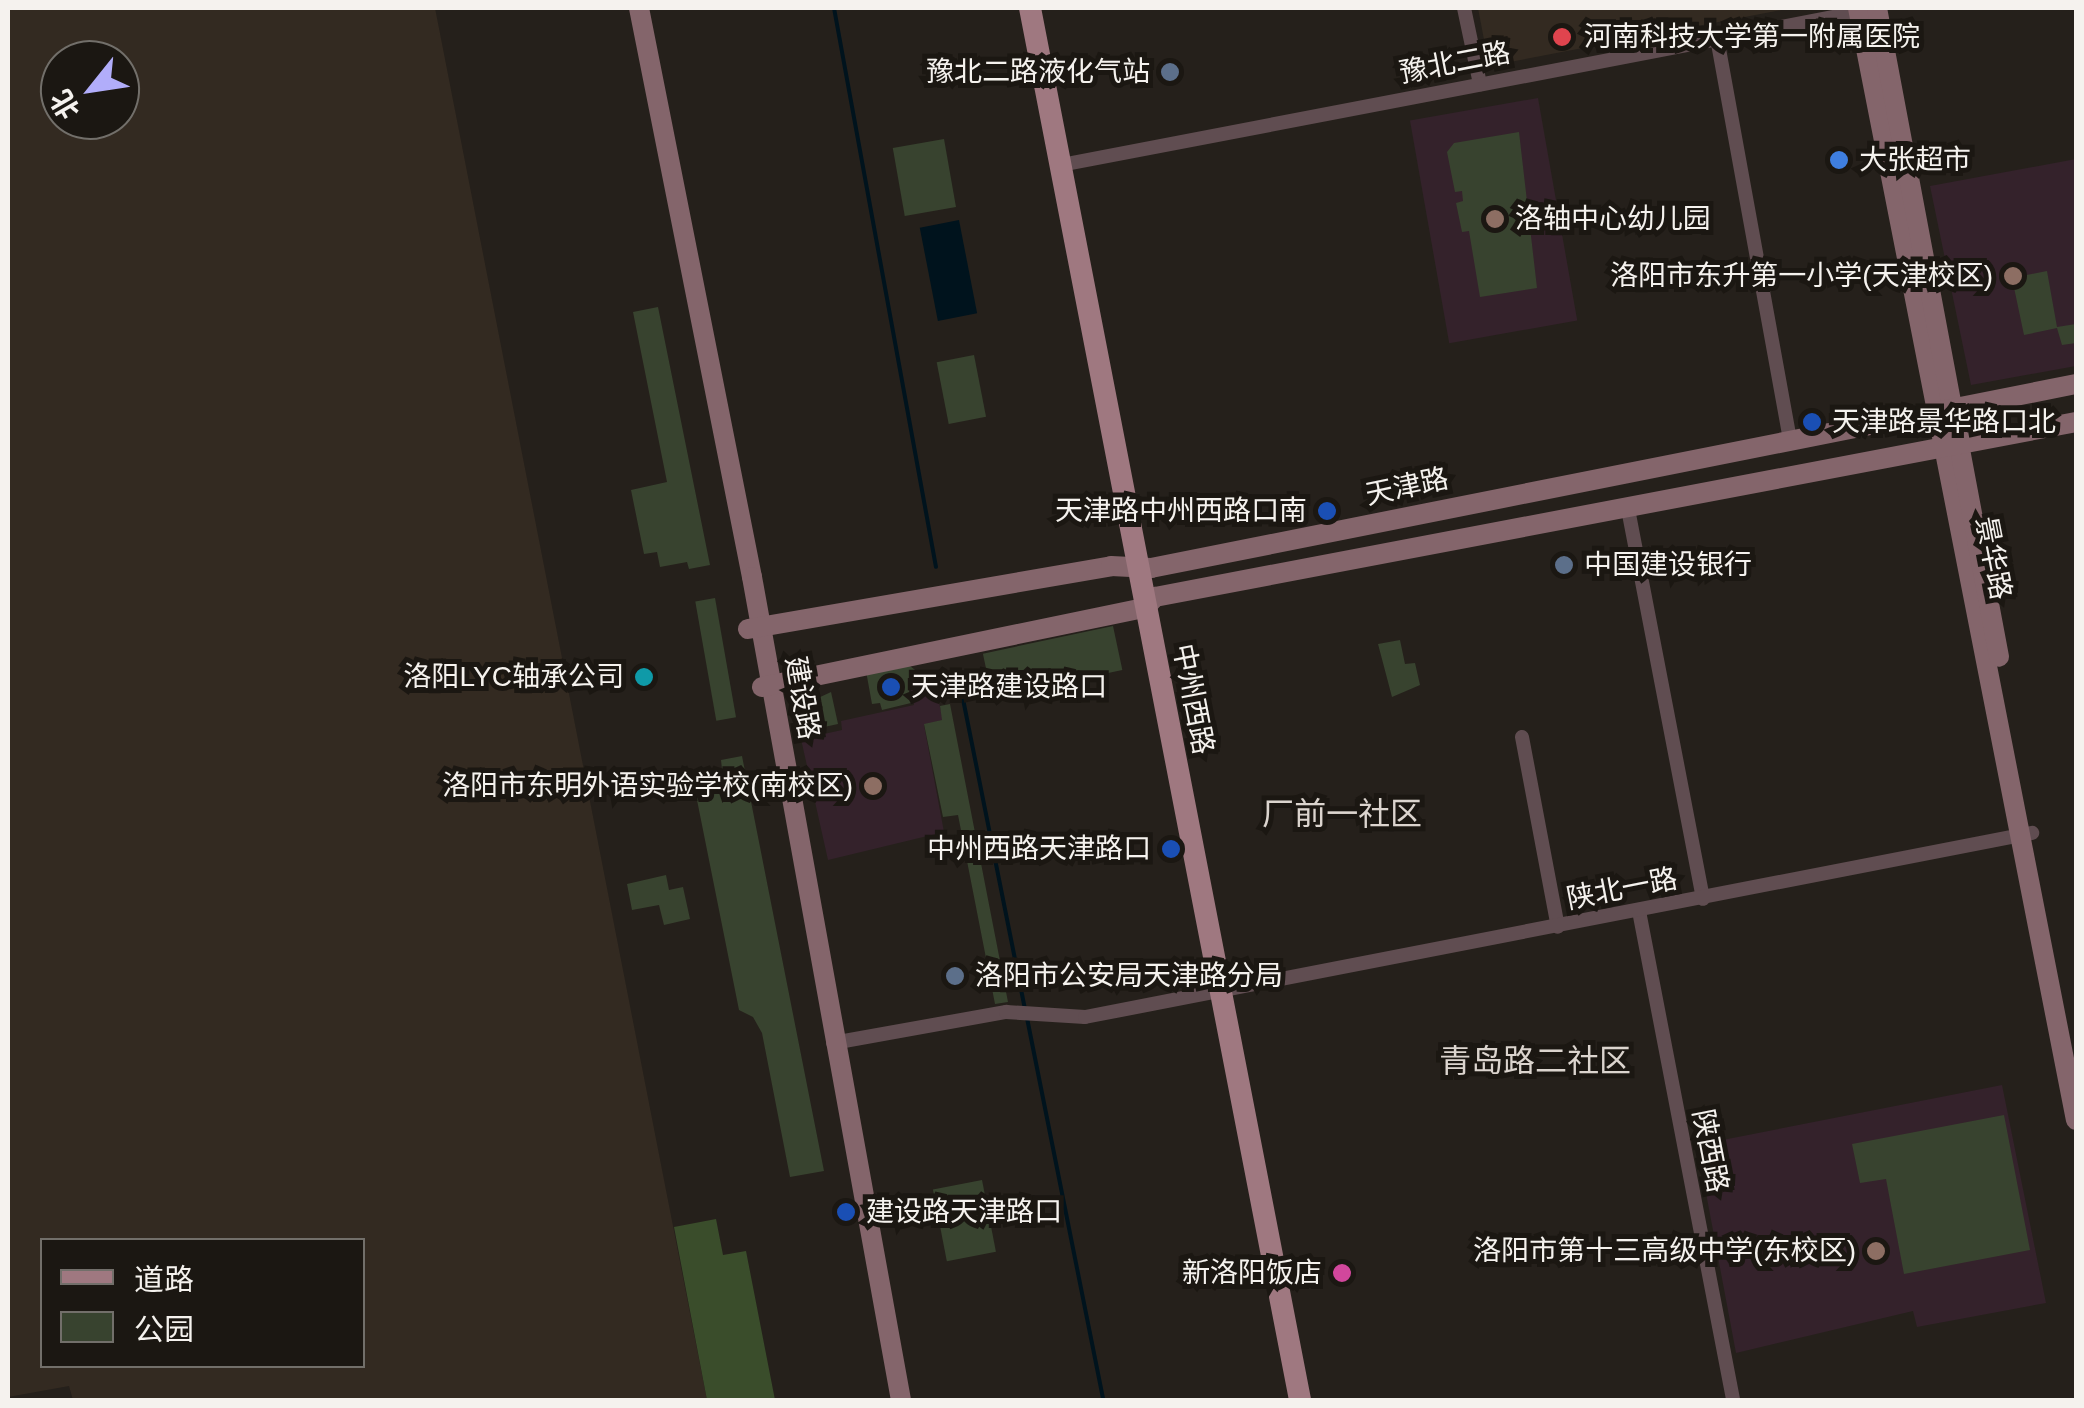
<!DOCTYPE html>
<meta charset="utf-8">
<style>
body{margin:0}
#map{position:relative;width:2084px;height:1408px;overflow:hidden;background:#25201b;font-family:Helvetica,"Noto Sans SC",sans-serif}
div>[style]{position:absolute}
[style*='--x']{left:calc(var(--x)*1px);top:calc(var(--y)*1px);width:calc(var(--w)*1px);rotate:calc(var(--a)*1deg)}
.built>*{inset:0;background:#332a21}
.education>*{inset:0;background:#34222b;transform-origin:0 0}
.green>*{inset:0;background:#38432f;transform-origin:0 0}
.forest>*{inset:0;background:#3a4d2b}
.water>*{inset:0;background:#00131d;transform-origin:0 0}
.stream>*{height:4px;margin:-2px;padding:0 2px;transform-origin:2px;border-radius:2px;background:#00131d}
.street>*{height:14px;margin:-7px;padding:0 7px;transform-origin:7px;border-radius:7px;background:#604d51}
.secondary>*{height:20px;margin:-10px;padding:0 10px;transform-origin:10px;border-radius:10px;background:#84656b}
.primary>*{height:22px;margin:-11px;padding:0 11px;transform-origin:11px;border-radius:11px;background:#9f7880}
.dots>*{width:28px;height:28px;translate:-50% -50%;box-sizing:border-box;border:5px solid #1b1712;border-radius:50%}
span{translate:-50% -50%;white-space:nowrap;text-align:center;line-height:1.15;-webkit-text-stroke:10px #1b1712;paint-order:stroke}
.poi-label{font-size:28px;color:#f5f2ee}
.left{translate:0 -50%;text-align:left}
.right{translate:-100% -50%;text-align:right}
.street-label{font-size:28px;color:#f5f2ee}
.quarter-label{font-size:32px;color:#dbd4ce}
.frame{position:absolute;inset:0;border:10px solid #f5f2ee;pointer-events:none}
.legend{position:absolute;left:40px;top:1238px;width:325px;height:130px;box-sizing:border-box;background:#1b1712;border:2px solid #726f6a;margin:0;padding:12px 18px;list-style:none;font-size:30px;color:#f5f2ee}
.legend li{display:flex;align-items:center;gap:20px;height:50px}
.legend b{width:50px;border:2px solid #726f6a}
.north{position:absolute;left:40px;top:40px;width:100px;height:100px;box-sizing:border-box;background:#1b1712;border:2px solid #726f6a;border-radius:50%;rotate:240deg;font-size:28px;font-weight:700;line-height:40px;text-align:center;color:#f5f2ee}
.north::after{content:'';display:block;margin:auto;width:35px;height:45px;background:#b1adfa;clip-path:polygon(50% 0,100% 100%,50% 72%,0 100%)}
</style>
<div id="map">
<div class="built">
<i style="clip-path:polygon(evenodd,8px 8px,435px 8px,707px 1400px,73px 1400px,69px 1386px,8px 1397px,8px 8px,60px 60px,120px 60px,120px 120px,60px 120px,60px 60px,8px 8px,42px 1240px,362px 1240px,362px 1366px,42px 1366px,42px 1240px)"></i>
<i style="clip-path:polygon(1478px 8px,1792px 8px,1489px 66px)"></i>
</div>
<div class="education">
<i style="left:1538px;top:98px;width:226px;height:130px;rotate:80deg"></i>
<i style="clip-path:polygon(2076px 159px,2076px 366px,1971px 385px,1930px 186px)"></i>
<i style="clip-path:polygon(934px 681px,943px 720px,924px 725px,944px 832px,828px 860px,801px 739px,842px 730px,841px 721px,914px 705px,910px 686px)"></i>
<i style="clip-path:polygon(2002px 1085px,2046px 1303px,1917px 1327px,1913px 1311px,1736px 1353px,1697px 1145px)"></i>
</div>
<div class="green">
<i style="clip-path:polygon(1519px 132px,1537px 288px,1480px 297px,1469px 231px,1462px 232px,1456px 203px,1463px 201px,1462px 191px,1455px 192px,1447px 152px,1454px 143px)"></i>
<i style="left:944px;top:139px;width:69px;height:52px;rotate:80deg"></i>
<i style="clip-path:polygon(2047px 271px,2057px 327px,2076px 324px,2076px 343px,2062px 345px,2057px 328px,2024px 335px,2012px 278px)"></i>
<i style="clip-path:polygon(658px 307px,710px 565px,689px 569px,687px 562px,660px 567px,657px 552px,644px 554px,631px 490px,667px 482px,633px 312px)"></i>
<i style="left:974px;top:355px;width:63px;height:38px;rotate:79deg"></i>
<i style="left:715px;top:598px;width:121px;height:20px;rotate:80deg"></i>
<i style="left:1113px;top:626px;width:45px;height:133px;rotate:78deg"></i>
<i style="clip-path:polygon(1400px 640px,1405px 664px,1415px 663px,1420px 685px,1392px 697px,1378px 644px)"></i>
<i style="clip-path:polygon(910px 666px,928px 680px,908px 685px,911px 703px,882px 710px,880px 703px,872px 704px,866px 671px)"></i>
<i style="clip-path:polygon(831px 692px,838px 724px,801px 732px,803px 705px)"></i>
<i style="clip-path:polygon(950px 704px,1008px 1002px,995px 1004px,958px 815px,943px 817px,924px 724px,942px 720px,940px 706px)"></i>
<i style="clip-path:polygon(742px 756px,824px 1171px,790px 1177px,762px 1033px,753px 1017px,739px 1010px,692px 775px,722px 769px,721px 760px)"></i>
<i style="clip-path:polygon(666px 875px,669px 890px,683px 887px,690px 919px,664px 925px,659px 905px,632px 910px,627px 884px)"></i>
<i style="clip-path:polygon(2004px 1115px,2030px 1250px,1904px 1274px,1886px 1179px,1860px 1183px,1852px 1144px)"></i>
<i style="left:982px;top:1180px;width:73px;height:50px;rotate:79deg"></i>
</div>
<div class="forest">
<i style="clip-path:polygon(716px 1219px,723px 1255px,746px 1251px,775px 1400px,707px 1400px,674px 1227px)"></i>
</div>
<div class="water">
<i style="left:959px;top:220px;width:95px;height:40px;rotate:79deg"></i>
</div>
<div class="stream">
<i style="--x:834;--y:8;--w:568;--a:79.66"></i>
<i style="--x:959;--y:679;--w:336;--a:78.7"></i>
<i style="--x:1027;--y:1018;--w:389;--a:78.7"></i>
</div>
<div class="street">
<i style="--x:1464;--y:8;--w:78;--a:78.1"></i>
<i style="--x:1717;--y:38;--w:409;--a:79.7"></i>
<i style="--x:1061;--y:165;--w:813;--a:-10.85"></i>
<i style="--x:1628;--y:509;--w:397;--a:79.1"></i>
<i style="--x:1522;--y:737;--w:193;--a:79.3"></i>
<i style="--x:1639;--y:911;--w:498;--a:79.1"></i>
<i style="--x:833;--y:1043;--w:176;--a:-10.2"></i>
<i style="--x:1006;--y:1012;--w:79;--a:3.6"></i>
<i style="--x:1085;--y:1017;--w:965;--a:-11"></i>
</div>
<div class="secondary">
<i style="--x:639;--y:8;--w:580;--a:78.77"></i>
<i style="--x:752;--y:577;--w:836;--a:79.74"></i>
<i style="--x:1858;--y:8;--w:1133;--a:78.91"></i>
<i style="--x:1877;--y:8;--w:660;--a:79.35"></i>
<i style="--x:748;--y:629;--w:368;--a:-9.8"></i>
<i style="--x:1111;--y:566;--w:40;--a:2.9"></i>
<i style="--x:1151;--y:568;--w:943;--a:-11.25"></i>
<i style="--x:762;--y:687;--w:391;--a:-11.7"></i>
<i style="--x:1145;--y:608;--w:15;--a:-48"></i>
<i style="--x:1155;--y:597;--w:937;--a:-10.76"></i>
</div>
<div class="primary">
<i style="--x:1030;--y:8;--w:1418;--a:79.02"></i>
</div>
<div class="dots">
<i style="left:1562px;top:37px;background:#e0444e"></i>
<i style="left:1170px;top:72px;background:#5c6f8a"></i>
<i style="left:1839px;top:160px;background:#3f7fe0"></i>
<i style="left:1495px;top:219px;background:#8d6e63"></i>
<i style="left:2013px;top:276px;background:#8d6e63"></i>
<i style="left:1812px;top:422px;background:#1a4fb4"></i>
<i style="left:1327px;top:511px;background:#1a4fb4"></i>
<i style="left:1564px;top:565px;background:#5c6f8a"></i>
<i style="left:644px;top:677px;background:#0f9aa8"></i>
<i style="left:891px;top:687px;background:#1a4fb4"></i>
<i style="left:873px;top:786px;background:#8d6e63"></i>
<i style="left:1171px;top:849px;background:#1a4fb4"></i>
<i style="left:955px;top:976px;background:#5c6f8a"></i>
<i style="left:846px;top:1212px;background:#1a4fb4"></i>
<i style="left:1876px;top:1251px;background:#8d6e63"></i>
<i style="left:1342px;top:1273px;background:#d1479c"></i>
</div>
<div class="poi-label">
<span class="left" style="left:1584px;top:37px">河南科技大学第一附属医院</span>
<span class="right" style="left:1150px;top:72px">豫北二路液化气站</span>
<span class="left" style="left:1859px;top:160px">大张超市</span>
<span class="left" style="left:1515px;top:219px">洛轴中心幼儿园</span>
<span class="right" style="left:1993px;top:276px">洛阳市东升第一小学(天津校区)</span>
<span class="left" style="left:1832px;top:422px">天津路景华路口北</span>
<span class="right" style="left:1307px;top:511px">天津路中州西路口南</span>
<span class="left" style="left:1584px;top:565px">中国建设银行</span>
<span class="right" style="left:624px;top:677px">洛阳LYC轴承公司</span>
<span class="left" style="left:911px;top:687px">天津路建设路口</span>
<span class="right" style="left:853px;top:786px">洛阳市东明外语实验学校(南校区)</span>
<span class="right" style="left:1151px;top:849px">中州西路天津路口</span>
<span class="left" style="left:975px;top:976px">洛阳市公安局天津路分局</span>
<span class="left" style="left:866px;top:1212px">建设路天津路口</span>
<span class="right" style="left:1856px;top:1251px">洛阳市第十三高级中学(东校区)</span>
<span class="right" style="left:1322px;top:1273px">新洛阳饭店</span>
</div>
<div class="street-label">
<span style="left:1455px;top:63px;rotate:-11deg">豫北二路</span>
<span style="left:1407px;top:487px;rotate:-12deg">天津路</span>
<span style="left:1993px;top:558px;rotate:79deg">景华路</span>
<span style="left:802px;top:698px;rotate:80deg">建设路</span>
<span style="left:1193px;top:699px;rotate:79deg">中州西路</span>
<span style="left:1622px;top:889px;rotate:-11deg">陕北一路</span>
<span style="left:1710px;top:1151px;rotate:79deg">陕西路</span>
</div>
<div class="quarter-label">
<span style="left:1342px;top:814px">厂前一社区</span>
<span style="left:1535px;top:1061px">青岛路二社区</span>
</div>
<div class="frame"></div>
<ul class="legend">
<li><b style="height:12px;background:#9f7880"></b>道路</li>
<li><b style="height:28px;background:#38432f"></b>公园</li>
</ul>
<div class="north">北</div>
</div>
